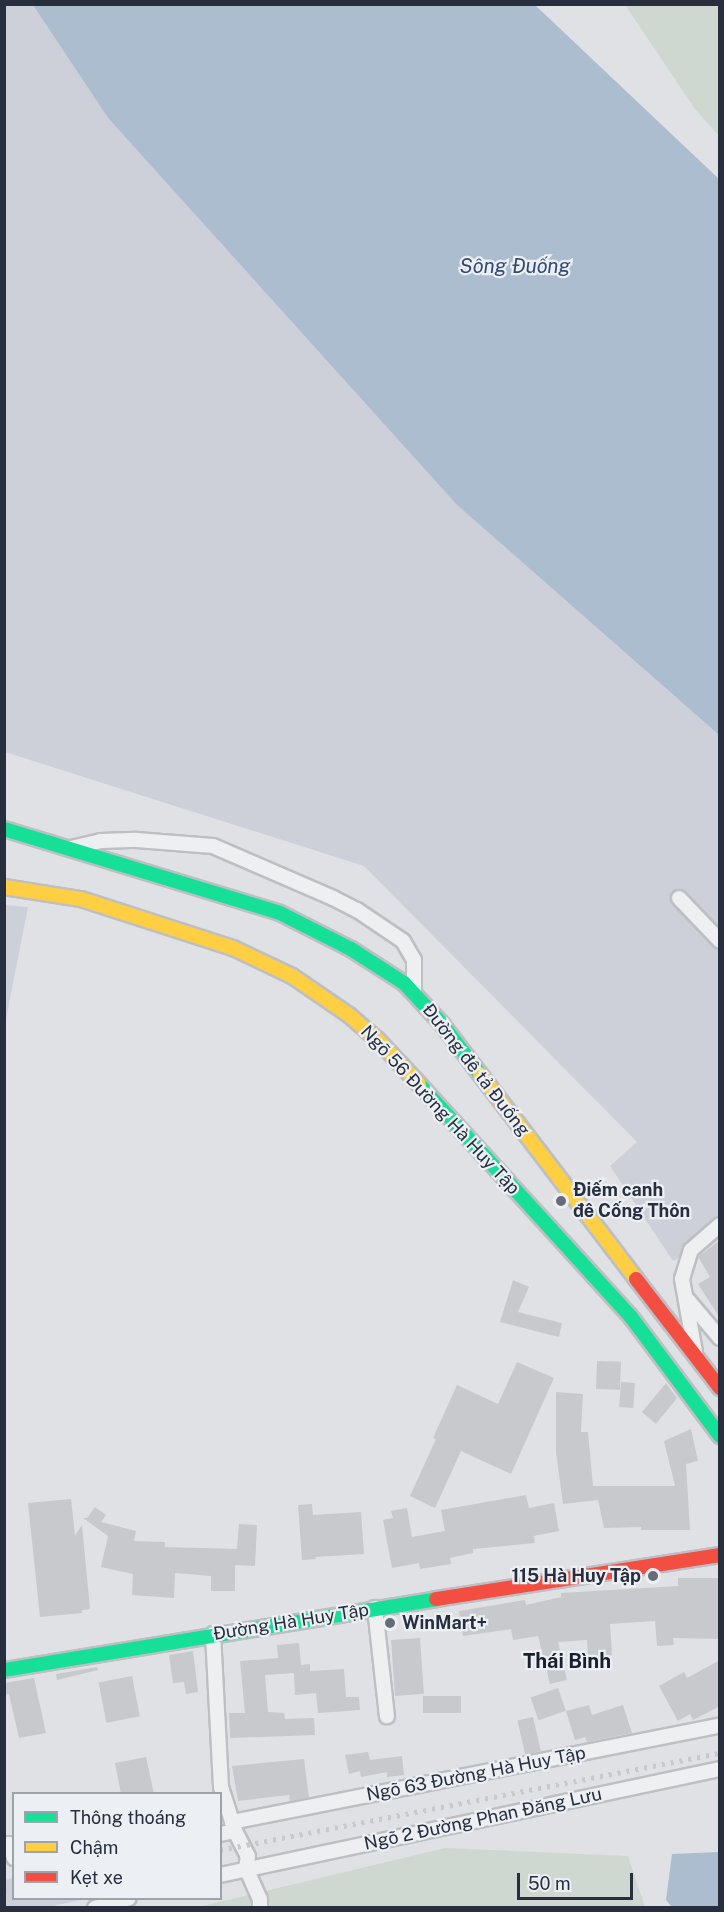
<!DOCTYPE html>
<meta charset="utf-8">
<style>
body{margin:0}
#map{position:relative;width:724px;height:1912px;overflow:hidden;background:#dfe1e5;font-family:"Public Sans",sans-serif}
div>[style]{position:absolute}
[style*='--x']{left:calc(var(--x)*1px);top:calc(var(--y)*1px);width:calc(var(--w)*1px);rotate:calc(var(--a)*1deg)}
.built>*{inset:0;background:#cdd0d8}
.green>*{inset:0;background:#cfd8d0}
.water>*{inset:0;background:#adbdd0}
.building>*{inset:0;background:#c7c9cd;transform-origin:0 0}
.roads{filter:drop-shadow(2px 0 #bebfc3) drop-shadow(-2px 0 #bebfc3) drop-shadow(0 2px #bebfc3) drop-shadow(0 -2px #bebfc3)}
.street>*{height:14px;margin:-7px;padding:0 7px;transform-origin:7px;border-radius:7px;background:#eeeff1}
.fast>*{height:14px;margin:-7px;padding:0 7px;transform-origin:7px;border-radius:7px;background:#16e098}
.slow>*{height:14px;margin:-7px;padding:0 7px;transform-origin:7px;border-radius:7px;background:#ffcf43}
.jam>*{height:14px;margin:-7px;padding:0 7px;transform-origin:7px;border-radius:7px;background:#f24e42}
.rail>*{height:4.5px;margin-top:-2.25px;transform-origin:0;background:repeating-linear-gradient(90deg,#c8c9cc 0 3px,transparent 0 9px)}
.dots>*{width:16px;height:16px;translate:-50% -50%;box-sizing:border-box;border:3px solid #eceff4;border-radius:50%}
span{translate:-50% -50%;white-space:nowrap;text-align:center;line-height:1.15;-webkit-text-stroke:4.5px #eceff4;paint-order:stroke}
.street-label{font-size:18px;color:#272e3d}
.poi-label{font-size:18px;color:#272e3d;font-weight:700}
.left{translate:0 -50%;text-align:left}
.right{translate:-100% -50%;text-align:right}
.water-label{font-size:20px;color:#314b70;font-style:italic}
.neighbourhood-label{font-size:20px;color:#191f2d;font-weight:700}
.frame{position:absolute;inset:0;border:6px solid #272e3d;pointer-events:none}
.legend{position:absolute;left:12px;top:1792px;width:210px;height:108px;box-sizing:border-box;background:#eceff4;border:2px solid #9da2ab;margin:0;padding:8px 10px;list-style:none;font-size:18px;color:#272e3d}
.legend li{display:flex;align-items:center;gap:12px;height:30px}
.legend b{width:30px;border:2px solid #9da2ab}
.scale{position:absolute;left:517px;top:1873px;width:116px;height:27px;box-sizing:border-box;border:3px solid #272e3d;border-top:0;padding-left:8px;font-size:18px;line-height:21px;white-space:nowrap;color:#272e3d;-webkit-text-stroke:4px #eceff4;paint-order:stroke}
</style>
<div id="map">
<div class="built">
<i style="clip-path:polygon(33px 4px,108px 118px,457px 505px,719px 735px,719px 1235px,673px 1261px,610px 1166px,637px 1142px,364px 866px,5px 752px,4px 5px)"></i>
<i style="clip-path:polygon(5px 905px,28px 907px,5px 1024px,4px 905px)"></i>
<i style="clip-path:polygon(13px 1878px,14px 1898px,84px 1899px,49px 1907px,5px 1907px,5px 1880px)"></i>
</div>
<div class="green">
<i style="clip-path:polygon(625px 5px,719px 5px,719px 136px,695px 109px)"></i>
<i style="clip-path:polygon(445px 1848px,628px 1856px,645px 1907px,194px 1908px)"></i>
</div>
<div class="water">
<i style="clip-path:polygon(33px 5px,535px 5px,719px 179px,719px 735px,457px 505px,108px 118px)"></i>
<i style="clip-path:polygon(719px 1852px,719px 1907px,672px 1907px,666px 1900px,672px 1854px)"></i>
</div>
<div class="building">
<i style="clip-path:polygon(720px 1240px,720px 1318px,698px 1284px,710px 1277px,698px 1257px)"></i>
<i style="clip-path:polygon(513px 1280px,529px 1287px,518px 1312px,562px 1323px,559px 1337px,500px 1322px)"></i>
<i style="left:597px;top:1361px;width:24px;height:28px;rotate:2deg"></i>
<i style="clip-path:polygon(517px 1362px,554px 1378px,511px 1474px,461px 1451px,435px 1508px,410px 1496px,436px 1439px,433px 1438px,457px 1385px,498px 1404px)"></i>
<i style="left:621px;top:1382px;width:14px;height:25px;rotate:4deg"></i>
<i style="clip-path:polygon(666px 1383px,677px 1398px,656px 1424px,642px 1412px)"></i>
<i style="clip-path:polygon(556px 1392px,583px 1394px,581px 1432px,588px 1432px,593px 1486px,675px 1486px,664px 1441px,691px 1429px,698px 1461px,686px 1464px,690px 1530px,641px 1530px,641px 1527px,604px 1528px,598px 1500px,563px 1504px,556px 1452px)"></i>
<i style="clip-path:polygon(526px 1495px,529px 1508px,554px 1503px,559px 1531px,534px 1536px,535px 1543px,473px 1549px,473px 1553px,450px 1558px,451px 1564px,420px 1569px,419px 1563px,392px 1568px,383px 1520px,393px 1518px,391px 1511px,407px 1508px,412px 1537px,445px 1531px,441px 1510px)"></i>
<i style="clip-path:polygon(71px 1499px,75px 1535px,82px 1525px,90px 1609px,82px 1610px,82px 1613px,40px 1617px,28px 1503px)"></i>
<i style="clip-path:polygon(312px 1504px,313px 1515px,361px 1512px,364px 1554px,315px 1557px,316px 1559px,302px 1560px,298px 1505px)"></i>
<i style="clip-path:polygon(95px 1507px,106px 1515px,101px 1522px,136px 1531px,134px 1541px,165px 1542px,165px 1547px,237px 1549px,239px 1524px,257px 1525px,255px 1566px,235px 1565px,235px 1591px,211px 1591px,211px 1576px,175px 1573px,174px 1598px,132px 1595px,133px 1574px,101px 1567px,108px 1536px,83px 1518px,87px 1518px)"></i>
<i style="clip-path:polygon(678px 1578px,720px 1578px,720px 1639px,673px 1638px,674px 1645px,657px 1646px,655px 1621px,610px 1624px,612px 1655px,588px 1657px,587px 1640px,558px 1642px,567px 1680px,550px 1684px,538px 1636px,513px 1640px,511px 1629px,463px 1636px,459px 1611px,525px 1600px,526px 1605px,561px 1597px,561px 1593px,678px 1586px)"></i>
<i style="left:420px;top:1638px;width:56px;height:29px;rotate:86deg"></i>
<i style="clip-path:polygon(299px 1643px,301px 1665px,310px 1664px,310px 1671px,344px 1669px,346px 1697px,359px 1697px,360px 1710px,318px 1713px,316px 1693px,295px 1695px,294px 1673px,265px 1675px,268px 1712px,284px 1713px,285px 1719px,314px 1718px,315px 1735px,230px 1738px,229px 1713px,245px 1713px,240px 1661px,278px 1658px,277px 1645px)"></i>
<i style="clip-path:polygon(193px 1651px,198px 1692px,186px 1694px,184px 1682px,173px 1683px,169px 1655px)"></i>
<i style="clip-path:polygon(720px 1660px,720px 1706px,693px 1720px,690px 1714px,678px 1721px,659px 1686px,684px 1672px,687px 1678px)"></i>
<i style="clip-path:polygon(97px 1667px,98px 1670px,57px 1680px,56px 1674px)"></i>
<i style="left:132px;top:1676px;width:41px;height:34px;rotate:79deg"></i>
<i style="clip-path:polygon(34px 1678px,46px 1733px,19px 1738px,9px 1694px,4px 1695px,4px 1683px)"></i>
<i style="left:558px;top:1688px;width:24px;height:29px;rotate:71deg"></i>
<i style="left:423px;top:1696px;width:38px;height:17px"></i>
<i style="clip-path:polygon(589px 1705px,592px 1715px,623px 1705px,632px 1733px,587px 1742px,585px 1737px,575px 1740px,566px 1711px)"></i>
<i style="left:533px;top:1717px;width:35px;height:16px;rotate:77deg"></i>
<i style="clip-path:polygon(368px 1752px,370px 1760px,402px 1756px,404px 1775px,387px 1777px,387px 1772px,361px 1777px,360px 1771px,349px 1774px,345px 1755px)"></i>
<i style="clip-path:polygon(146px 1757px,154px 1794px,121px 1794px,115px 1763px)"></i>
<i style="clip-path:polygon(304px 1759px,309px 1798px,290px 1801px,289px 1795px,238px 1801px,232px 1766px)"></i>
</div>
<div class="roads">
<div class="street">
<i style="--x:71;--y:848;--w:31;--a:-13"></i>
<i style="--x:101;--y:841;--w:36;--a:-2"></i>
<i style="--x:137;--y:840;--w:76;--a:4.5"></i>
<i style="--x:213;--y:846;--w:131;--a:23.4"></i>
<i style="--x:333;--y:898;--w:27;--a:27"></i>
<i style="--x:357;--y:910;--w:55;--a:34"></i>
<i style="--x:403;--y:941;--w:22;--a:60"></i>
<i style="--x:414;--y:960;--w:33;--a:90"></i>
<i style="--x:679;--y:898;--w:59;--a:46.4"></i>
<i style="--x:687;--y:1299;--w:51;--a:49.8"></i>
<i style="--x:695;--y:1352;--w:74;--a:-100.1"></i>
<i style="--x:682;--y:1279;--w:30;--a:-73"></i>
<i style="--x:691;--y:1250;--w:38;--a:-41"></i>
<i style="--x:375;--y:1608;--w:109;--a:83.7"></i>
<i style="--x:213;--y:1634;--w:153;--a:87"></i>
<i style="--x:221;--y:1787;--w:46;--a:72.3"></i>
<i style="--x:235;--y:1831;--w:28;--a:63"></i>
<i style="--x:248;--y:1856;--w:12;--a:99"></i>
<i style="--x:232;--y:1822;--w:498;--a:-11.2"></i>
<i style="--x:220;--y:1834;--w:15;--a:-11"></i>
<i style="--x:4;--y:1845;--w:5;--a:-11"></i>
<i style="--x:9;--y:1844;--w:15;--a:70"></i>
<i style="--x:246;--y:1868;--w:34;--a:66"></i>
<i style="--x:260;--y:1899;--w:9;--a:90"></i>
<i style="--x:220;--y:1875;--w:511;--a:-11.97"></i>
<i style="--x:95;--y:1908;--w:35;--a:-16"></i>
</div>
<div class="fast">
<i style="--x:4;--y:829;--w:288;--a:16.9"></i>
<i style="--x:280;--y:913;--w:80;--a:26.9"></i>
<i style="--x:351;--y:949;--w:63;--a:32.7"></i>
<i style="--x:404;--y:983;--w:56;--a:47.2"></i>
<i style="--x:442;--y:1024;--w:63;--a:52.8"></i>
<i style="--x:419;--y:1084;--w:315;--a:47.7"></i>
<i style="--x:631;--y:1317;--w:149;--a:53.2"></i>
<i style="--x:4;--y:1670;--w:438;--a:-9.3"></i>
</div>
<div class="slow">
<i style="--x:4;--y:887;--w:78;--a:8.9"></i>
<i style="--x:81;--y:899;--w:160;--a:17.9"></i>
<i style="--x:233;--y:948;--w:65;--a:25.4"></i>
<i style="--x:292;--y:976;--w:69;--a:34.4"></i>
<i style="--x:349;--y:1015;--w:38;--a:41"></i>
<i style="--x:378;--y:1040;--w:60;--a:47"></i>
<i style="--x:480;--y:1074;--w:258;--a:52.7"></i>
</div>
<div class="jam">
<i style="--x:636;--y:1279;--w:138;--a:52.4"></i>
<i style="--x:436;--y:1599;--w:287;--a:-8.8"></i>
</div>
</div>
<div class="rail">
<i style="--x:220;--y:1850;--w:509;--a:-10.98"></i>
<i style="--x:4;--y:1890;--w:10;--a:-6"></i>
</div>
<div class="dots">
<i style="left:561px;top:1201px;background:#676d78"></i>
<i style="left:653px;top:1576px;background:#676d78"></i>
<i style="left:390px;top:1623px;background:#676d78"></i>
</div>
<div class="street-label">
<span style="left:476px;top:1070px;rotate:52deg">Đường đê tả Đuống</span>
<span style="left:440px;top:1110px;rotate:47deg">Ngõ 56 Đường Hà Huy Tập</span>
<span style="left:291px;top:1622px;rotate:-9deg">Đường Hà Huy Tập</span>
<span style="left:476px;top:1774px;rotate:-11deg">Ngõ 63 Đường Hà Huy Tập</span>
<span style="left:483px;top:1819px;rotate:-12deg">Ngõ 2 Đường Phan Đăng Lưu</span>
</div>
<div class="poi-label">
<span class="left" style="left:573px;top:1201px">Điếm canh<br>đê Cống Thôn</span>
<span class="right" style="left:641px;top:1576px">115 Hà Huy Tập</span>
<span class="left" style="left:402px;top:1623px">WinMart+</span>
</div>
<div class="water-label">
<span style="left:515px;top:266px">Sông Đuống</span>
</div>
<div class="neighbourhood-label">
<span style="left:567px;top:1661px">Thái Bình</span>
</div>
<div class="frame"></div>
<ul class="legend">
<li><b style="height:8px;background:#16e098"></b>Thông thoáng</li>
<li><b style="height:8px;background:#ffcf43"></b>Chậm</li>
<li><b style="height:8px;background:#f24e42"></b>Kẹt xe</li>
</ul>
<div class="scale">50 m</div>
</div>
